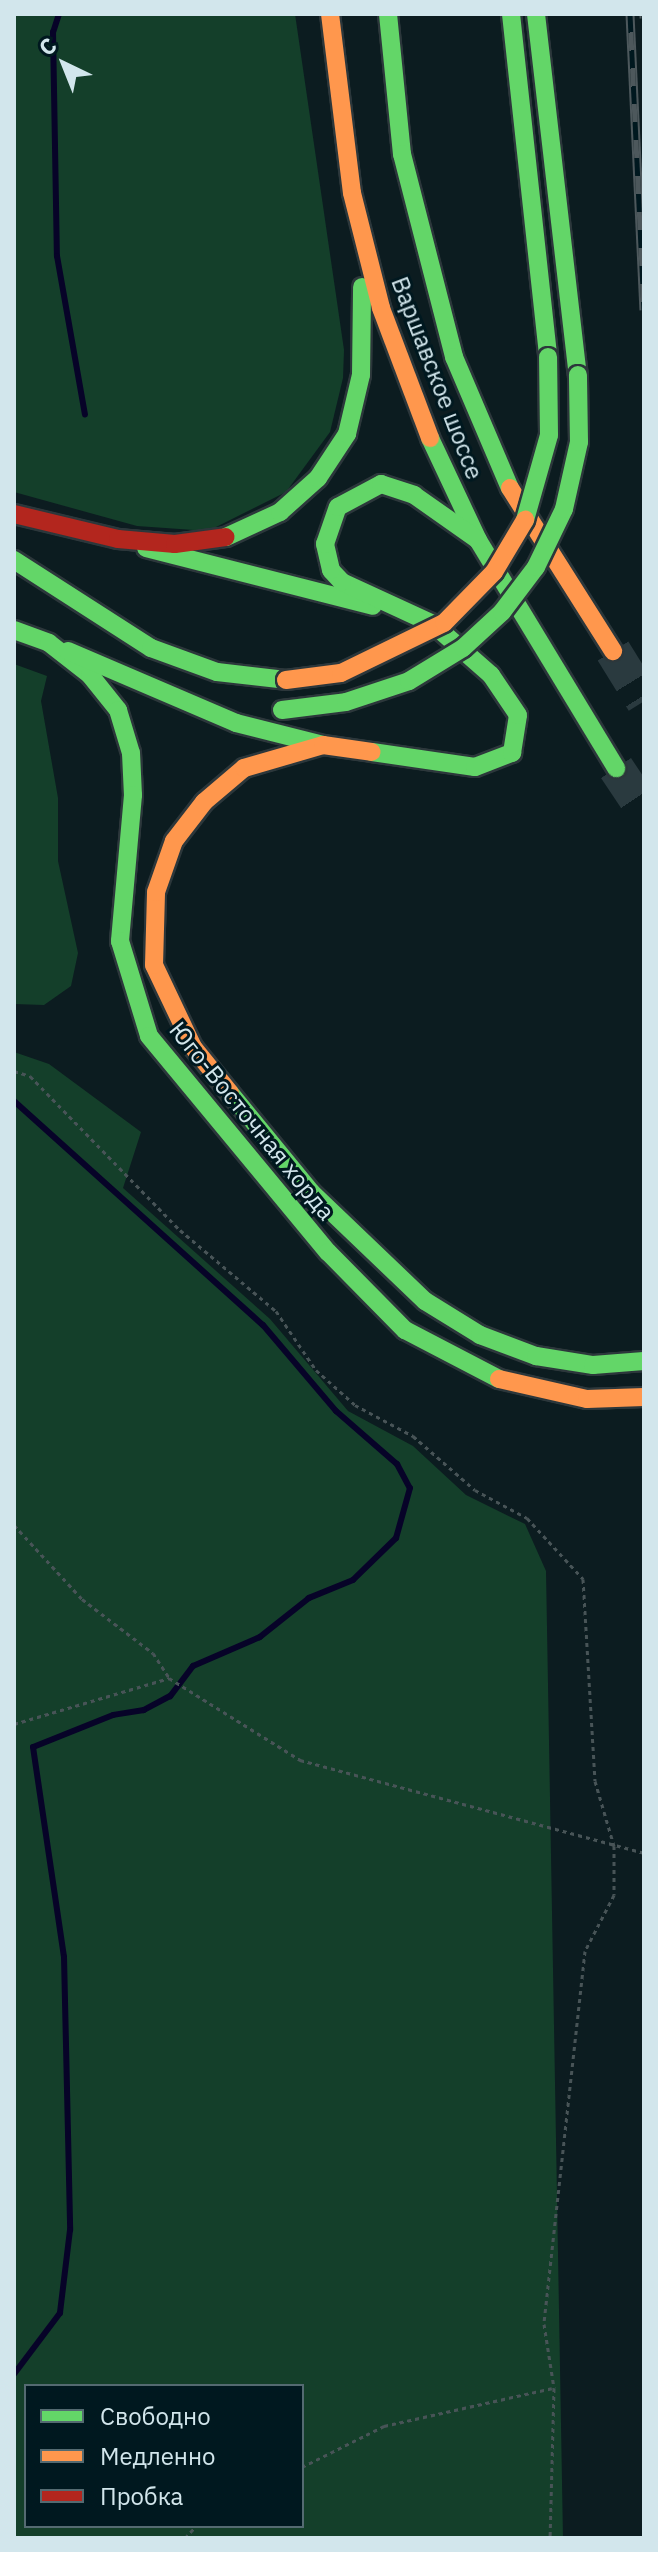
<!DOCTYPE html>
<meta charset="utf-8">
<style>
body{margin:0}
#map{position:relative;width:658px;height:2552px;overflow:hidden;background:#0c1c20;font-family:"IBM Plex Sans",sans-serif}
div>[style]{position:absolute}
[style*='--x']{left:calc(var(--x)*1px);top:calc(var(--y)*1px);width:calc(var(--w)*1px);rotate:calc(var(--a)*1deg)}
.green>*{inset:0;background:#143f2a}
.stream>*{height:6px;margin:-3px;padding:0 3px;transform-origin:3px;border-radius:3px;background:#070328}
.primary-tunnel>*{height:36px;margin-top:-18px;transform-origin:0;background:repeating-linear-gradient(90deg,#2a3a3f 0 36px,transparent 0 54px)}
.path>*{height:3px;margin-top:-1.5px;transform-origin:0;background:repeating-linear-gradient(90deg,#485457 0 4px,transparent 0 8px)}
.roads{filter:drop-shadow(2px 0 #2c373b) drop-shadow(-2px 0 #2c373b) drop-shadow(0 2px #2c373b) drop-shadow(0 -2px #2c373b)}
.fast>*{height:18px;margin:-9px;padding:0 9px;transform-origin:9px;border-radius:9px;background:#63d668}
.slow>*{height:18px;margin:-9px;padding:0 9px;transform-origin:9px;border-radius:9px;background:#ff974d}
.jam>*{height:18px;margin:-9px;padding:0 9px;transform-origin:9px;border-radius:9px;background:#b3261e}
.rail>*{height:9px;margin-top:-4.5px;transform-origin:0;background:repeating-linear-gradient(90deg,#00181f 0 18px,#4d585c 0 36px);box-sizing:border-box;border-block:2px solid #4d585c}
.bridges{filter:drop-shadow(2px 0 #2c373b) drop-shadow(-2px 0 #2c373b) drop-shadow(0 2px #2c373b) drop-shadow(0 -2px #2c373b)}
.fast-bridge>*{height:18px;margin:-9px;padding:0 9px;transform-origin:9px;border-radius:9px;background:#63d668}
.slow-bridge>*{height:18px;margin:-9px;padding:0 9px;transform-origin:9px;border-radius:9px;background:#ff974d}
span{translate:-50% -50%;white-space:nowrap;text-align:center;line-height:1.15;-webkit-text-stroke:6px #00181f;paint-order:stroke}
.street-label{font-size:24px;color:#d2e6ec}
.frame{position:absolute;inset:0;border:16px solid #d2e6ec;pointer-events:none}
.legend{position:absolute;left:24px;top:2384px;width:280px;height:144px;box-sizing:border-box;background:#00181f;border:2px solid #546a71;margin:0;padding:10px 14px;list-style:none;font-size:24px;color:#d2e6ec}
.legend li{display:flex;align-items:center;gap:16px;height:40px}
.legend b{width:40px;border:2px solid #546a71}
.north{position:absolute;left:24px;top:24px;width:80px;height:80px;-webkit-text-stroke:6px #00181f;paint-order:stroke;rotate:317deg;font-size:22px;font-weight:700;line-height:32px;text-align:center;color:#d2e6ec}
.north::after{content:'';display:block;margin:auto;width:28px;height:36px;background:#d2e6ec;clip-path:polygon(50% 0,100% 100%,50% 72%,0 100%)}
</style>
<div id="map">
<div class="green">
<i style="clip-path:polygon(14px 14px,295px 14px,344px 350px,343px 378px,330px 432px,286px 492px,208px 531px,137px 526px,14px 492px)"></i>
<i style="clip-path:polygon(14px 664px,47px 676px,41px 701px,58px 798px,58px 861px,78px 953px,71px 986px,44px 1005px,14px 1004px)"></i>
<i style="clip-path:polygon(evenodd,14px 1052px,49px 1064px,141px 1132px,123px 1188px,270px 1319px,348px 1411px,413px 1446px,466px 1495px,525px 1524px,546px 1571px,563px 2538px,14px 2538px,14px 1052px,302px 2386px,302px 2526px,26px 2526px,26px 2386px,302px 2386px)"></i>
</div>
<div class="stream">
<i style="--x:59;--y:14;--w:19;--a:108"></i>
<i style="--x:53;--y:32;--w:224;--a:89"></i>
<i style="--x:57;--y:256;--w:161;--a:80"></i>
<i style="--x:14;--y:1101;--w:335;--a:42"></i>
<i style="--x:263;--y:1325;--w:113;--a:49.7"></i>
<i style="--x:336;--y:1411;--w:81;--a:41"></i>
<i style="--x:397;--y:1464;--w:27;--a:62"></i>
<i style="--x:410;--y:1488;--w:52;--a:105.6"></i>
<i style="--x:396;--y:1538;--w:60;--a:135.7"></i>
<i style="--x:353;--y:1580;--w:48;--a:157.8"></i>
<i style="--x:309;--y:1598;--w:63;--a:141.5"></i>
<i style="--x:260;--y:1637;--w:73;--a:156.6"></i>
<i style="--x:193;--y:1666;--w:38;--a:127"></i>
<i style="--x:170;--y:1696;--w:30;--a:152"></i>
<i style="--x:144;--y:1710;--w:31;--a:171"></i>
<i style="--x:113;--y:1715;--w:86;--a:158.2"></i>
<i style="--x:33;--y:1747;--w:212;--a:81.6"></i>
<i style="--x:64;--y:1957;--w:273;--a:88.7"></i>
<i style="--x:70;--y:2230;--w:84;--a:96.9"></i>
<i style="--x:60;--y:2313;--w:76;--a:127"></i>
</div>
<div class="primary-tunnel">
<i style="--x:613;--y:651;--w:59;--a:58.2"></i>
<i style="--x:616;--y:768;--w:50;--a:56.3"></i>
</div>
<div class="path">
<i style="--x:14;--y:1071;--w:17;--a:17"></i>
<i style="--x:30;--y:1076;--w:215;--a:45.8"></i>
<i style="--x:180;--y:1230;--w:126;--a:40.2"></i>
<i style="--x:276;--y:1311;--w:71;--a:55.9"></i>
<i style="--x:316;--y:1370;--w:52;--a:41.9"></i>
<i style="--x:355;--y:1405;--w:66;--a:28.1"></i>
<i style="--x:413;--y:1436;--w:82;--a:41.1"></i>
<i style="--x:475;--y:1490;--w:59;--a:28.3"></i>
<i style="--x:527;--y:1518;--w:83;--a:47.4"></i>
<i style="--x:583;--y:1579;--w:202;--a:86.6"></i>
<i style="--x:595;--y:1781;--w:68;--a:73.7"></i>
<i style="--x:614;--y:1846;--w:49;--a:90"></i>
<i style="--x:614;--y:1895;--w:63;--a:117.4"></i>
<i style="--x:585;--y:1951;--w:375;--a:96.3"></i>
<i style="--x:544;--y:2324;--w:65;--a:81.1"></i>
<i style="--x:554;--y:2388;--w:150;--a:91.5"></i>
<i style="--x:14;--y:1525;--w:100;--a:47.4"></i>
<i style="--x:82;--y:1599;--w:89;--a:37.3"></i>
<i style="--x:153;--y:1653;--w:30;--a:57"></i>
<i style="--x:169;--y:1678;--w:155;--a:32"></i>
<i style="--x:300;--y:1760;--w:356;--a:15.1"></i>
<i style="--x:14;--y:1724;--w:162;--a:-16.5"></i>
<i style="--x:302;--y:2467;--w:92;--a:-26.6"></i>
<i style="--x:384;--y:2426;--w:172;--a:-12.7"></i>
<i style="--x:185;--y:2538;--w:16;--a:-47"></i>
</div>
<div class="roads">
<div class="fast">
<i style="--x:388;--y:14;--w:141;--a:84.3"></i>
<i style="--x:402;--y:154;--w:210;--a:75.6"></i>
<i style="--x:454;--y:357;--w:142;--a:66.9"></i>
<i style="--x:511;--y:14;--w:345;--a:83.8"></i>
<i style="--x:536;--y:14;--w:363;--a:83.4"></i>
<i style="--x:430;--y:438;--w:113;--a:64.8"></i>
<i style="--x:478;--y:540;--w:267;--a:58.8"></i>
<i style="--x:226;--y:537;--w:60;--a:-24.8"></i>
<i style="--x:280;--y:512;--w:51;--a:-41.8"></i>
<i style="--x:318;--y:478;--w:53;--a:-56.6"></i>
<i style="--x:347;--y:434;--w:61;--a:-76.7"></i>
<i style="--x:361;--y:375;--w:88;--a:-89.3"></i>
<i style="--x:146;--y:548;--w:234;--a:14.3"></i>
<i style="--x:14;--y:560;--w:163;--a:32.7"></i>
<i style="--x:151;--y:648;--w:70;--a:20"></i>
<i style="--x:217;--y:672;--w:69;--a:6.6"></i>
<i style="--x:14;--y:630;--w:37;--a:20"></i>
<i style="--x:49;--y:643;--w:52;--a:38"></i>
<i style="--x:90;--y:675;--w:45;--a:51.3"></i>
<i style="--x:118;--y:710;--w:45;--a:73.2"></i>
<i style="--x:131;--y:753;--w:42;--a:87.3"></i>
<i style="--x:133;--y:795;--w:147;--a:95.1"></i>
<i style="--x:120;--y:941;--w:99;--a:73"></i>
<i style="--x:149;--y:1036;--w:281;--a:50.4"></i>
<i style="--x:328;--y:1252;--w:110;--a:45.4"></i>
<i style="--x:405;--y:1330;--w:106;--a:27.5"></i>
<i style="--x:68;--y:651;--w:183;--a:23.2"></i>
<i style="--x:236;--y:723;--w:90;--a:14.2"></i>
<i style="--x:372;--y:752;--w:104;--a:8.3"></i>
<i style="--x:475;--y:767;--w:40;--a:-21"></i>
<i style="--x:512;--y:753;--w:38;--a:-81"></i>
<i style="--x:518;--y:715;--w:48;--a:-124"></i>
<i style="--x:491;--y:675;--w:77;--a:-138.7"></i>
<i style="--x:433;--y:624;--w:100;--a:-155.2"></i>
<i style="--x:342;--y:582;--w:16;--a:-133"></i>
<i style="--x:331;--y:570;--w:27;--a:-103"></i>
<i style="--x:325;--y:544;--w:39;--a:-71"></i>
<i style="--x:338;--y:507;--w:49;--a:-28.1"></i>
<i style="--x:381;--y:484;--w:35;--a:18"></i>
<i style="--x:414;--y:495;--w:78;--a:35.1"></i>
<i style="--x:230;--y:1093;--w:128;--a:50.7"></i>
<i style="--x:311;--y:1192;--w:158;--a:43.7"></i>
<i style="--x:425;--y:1301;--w:65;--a:31.7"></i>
<i style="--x:480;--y:1335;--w:60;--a:20.6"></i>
<i style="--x:536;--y:1356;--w:58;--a:9"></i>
<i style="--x:593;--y:1365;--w:51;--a:-4.5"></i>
</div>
<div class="slow">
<i style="--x:330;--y:14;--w:180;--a:83"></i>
<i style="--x:352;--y:193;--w:119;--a:75.8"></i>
<i style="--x:381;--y:308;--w:139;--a:69.3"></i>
<i style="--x:510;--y:488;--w:193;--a:57.7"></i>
<i style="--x:230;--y:1093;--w:59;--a:-128.8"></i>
<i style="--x:193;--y:1047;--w:91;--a:-115.4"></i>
<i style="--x:154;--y:965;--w:73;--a:-88.4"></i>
<i style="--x:156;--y:892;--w:54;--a:-70.6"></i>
<i style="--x:174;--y:841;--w:49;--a:-52.4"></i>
<i style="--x:204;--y:802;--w:52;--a:-40.4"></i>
<i style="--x:244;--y:768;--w:82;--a:-16.2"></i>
<i style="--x:323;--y:745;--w:49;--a:8.1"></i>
<i style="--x:499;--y:1379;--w:90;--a:12.8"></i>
<i style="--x:587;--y:1399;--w:57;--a:-2"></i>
</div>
<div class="jam">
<i style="--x:14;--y:514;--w:107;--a:13.5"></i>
<i style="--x:118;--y:539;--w:57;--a:5"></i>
<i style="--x:175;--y:544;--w:51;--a:-7.8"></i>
</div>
</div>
<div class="rail">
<i style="--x:630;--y:14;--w:296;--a:87.3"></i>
<i style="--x:644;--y:14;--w:4;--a:90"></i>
</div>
<div class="bridges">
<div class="fast-bridge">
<i style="--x:525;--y:520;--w:88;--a:-74.2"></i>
<i style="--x:549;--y:435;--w:78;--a:-90.7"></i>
<i style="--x:282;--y:710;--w:64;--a:-7.1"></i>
<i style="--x:346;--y:702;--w:66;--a:-18.4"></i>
<i style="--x:409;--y:681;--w:63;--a:-31.4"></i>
<i style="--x:463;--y:648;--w:53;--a:-42.7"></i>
<i style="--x:502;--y:612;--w:56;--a:-52.9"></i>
<i style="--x:536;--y:567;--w:64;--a:-64.2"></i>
<i style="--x:564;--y:509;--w:69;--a:-77.4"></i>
<i style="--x:579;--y:442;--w:67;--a:-90.9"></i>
</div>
<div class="slow-bridge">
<i style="--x:286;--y:680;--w:55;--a:-7.3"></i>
<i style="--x:341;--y:673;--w:114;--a:-25.9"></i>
<i style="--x:444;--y:623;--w:71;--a:-45.6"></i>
<i style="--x:494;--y:572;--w:61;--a:-59.2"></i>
</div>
</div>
<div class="street-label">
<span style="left:437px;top:378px;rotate:69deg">Варшавское шоссе</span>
<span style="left:252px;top:1121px;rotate:51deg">Юго-Восточная хорда</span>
</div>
<div class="frame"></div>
<ul class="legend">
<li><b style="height:10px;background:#63d668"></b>Свободно</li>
<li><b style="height:10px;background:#ff974d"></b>Медленно</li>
<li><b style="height:10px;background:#b3261e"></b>Пробка</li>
</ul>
<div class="north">С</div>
</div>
